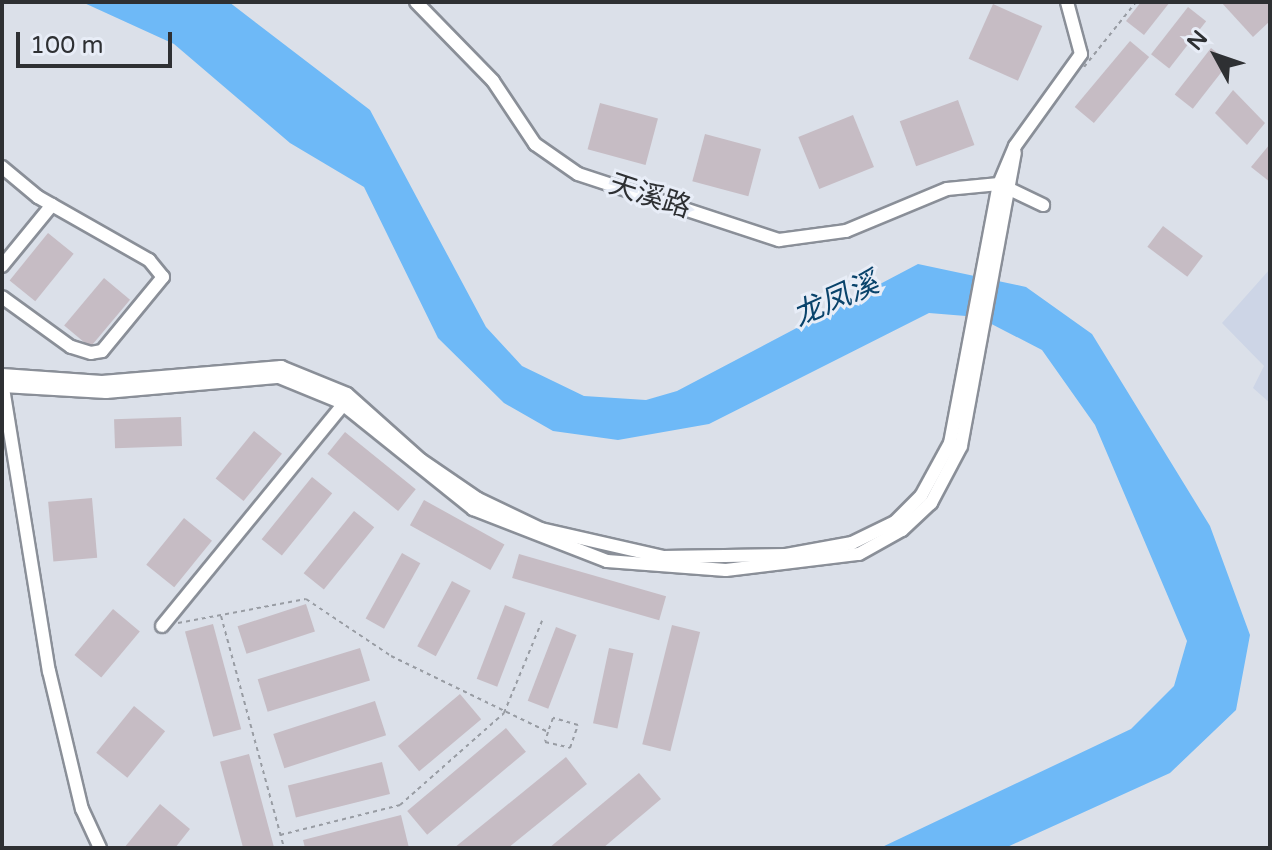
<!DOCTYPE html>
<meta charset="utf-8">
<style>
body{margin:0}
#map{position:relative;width:1272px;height:850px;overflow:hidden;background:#dbe0e9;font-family:"Varela Round","Noto Sans SC",sans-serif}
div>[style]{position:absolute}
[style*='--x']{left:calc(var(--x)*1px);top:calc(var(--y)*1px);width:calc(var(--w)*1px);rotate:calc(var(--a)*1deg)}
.built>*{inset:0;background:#cdd5e6}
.water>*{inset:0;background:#6eb9f7}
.building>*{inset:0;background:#c6bcc4;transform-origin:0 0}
.path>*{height:2px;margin-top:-1px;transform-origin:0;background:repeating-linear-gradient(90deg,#989ca3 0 4px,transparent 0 8px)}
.roads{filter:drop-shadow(2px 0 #8a8f98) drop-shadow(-2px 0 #8a8f98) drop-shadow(0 2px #8a8f98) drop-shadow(0 -2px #8a8f98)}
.minor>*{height:12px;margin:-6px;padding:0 6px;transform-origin:6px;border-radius:6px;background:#fff}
span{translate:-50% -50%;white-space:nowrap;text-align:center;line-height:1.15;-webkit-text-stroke:6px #e8edf7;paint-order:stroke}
.street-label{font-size:28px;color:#2e3033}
.water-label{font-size:30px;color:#09436b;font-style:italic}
.frame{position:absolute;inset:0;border:4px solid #2e3033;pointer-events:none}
.north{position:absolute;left:1176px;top:16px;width:80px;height:80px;-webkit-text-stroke:6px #e8edf7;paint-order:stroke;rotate:310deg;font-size:22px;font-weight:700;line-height:32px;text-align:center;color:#2e3033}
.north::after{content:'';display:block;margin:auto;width:28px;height:36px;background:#2e3033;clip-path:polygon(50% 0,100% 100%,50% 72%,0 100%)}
.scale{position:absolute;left:16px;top:32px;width:156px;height:36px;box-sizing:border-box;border:4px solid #2e3033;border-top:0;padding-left:10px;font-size:24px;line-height:28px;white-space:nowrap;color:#2e3033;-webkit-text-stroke:6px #e8edf7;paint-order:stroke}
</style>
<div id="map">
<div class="built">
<i style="clip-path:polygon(1270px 269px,1270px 403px,1253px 388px,1264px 366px,1222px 323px)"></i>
</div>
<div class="water">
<i style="clip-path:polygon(82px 2px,229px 2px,370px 110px,486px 327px,522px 366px,584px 396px,646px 400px,677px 391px,918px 264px,1026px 287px,1092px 334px,1210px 526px,1250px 635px,1236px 710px,1170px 773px,1005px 848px,880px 848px,1131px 729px,1174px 686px,1187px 641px,1095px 425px,1042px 350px,978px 317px,929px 313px,709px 424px,618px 440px,553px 431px,504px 403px,438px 338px,364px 187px,290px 143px,174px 44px)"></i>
</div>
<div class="building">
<i style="clip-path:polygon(1141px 2px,1170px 2px,1144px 35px,1126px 21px)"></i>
<i style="clip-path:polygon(1221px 2px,1270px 2px,1270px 21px,1253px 37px)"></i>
<i style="left:993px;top:4px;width:54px;height:60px;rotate:24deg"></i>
<i style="left:1188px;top:7px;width:23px;height:60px;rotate:38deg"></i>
<i style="left:1130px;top:41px;width:25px;height:86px;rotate:40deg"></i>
<i style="left:1211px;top:48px;width:23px;height:59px;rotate:38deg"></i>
<i style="clip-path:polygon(1233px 90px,1265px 123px,1247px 145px,1215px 113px)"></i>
<i style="left:958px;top:100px;width:48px;height:62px;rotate:70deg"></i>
<i style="left:600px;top:103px;width:60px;height:48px;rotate:15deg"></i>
<i style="left:853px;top:115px;width:56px;height:59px;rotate:68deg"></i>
<i style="left:705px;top:134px;width:58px;height:49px;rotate:15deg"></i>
<i style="clip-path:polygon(1270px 144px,1270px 182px,1251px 167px)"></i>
<i style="left:1163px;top:226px;width:50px;height:26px;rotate:37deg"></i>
<i style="left:48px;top:233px;width:33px;height:61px;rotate:39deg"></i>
<i style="left:104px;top:278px;width:34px;height:62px;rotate:40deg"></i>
<i style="left:181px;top:417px;width:29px;height:67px;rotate:88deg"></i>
<i style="left:254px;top:431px;width:36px;height:61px;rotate:39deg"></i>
<i style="left:345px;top:432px;width:91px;height:28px;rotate:39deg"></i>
<i style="left:312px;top:477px;width:26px;height:80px;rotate:39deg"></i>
<i style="left:92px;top:498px;width:60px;height:44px;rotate:85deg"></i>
<i style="left:424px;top:500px;width:92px;height:29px;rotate:29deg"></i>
<i style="left:354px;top:511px;width:26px;height:80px;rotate:39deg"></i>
<i style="left:184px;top:518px;width:36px;height:60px;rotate:39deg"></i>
<i style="left:402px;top:553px;width:21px;height:75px;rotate:29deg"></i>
<i style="left:519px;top:554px;width:153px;height:25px;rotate:16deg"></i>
<i style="left:452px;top:581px;width:21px;height:74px;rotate:28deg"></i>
<i style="left:306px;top:604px;width:29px;height:72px;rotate:72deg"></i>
<i style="left:505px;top:605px;width:22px;height:79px;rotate:21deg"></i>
<i style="left:113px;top:609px;width:35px;height:60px;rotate:40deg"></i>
<i style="left:213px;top:624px;width:109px;height:29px;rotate:75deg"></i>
<i style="left:672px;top:625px;width:29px;height:123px;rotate:14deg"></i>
<i style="left:556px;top:627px;width:22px;height:79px;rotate:21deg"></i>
<i style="left:360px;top:648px;width:34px;height:107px;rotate:73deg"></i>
<i style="left:609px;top:648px;width:25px;height:77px;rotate:12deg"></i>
<i style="left:460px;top:694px;width:33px;height:81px;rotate:50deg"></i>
<i style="left:375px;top:701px;width:36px;height:107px;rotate:72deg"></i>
<i style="left:134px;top:706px;width:40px;height:60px;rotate:39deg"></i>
<i style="left:506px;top:728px;width:31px;height:129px;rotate:50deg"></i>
<i style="left:249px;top:754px;width:98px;height:30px;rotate:75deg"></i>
<i style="clip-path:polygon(566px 757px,587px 784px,508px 848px,454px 848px)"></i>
<i style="left:382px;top:762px;width:33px;height:97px;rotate:76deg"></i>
<i style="clip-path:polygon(639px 773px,661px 799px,603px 848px,549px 848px)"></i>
<i style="clip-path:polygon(160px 804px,190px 829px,175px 848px,124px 848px)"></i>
<i style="clip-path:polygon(401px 815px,409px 848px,305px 848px,303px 840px)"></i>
</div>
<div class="path">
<i style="--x:1084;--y:67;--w:83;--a:-51.3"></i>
<i style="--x:221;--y:616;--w:240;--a:74.8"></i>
<i style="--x:178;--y:623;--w:130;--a:-10.6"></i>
<i style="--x:306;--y:599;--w:102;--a:33.8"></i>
<i style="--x:391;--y:656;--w:174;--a:25.8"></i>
<i style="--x:548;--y:732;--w:10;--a:107"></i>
<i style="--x:545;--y:742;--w:26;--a:13"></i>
<i style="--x:570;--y:748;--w:24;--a:-71"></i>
<i style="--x:578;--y:725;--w:26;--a:-164"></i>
<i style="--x:553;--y:718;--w:15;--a:110"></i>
<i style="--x:280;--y:835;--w:124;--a:-14"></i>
<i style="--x:400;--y:805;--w:139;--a:-41.5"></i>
<i style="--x:504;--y:713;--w:100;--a:-67.6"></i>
</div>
<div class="roads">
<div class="minor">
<i style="--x:416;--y:2;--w:110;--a:45.7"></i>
<i style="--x:493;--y:81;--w:76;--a:56.3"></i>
<i style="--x:535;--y:144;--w:52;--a:34.9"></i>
<i style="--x:578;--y:174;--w:212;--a:18.2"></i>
<i style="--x:779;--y:240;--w:68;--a:-7.7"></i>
<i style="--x:846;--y:231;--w:109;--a:-22.6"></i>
<i style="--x:947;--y:189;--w:52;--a:-5.5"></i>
<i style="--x:999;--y:184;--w:49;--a:25.5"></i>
<i style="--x:2;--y:167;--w:47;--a:39.8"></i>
<i style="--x:38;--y:197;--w:128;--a:29.6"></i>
<i style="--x:149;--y:260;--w:22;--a:51"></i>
<i style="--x:163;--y:277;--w:96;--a:129.5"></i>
<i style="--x:102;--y:351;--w:11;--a:170"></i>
<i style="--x:91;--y:353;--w:21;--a:-163"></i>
<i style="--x:71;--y:347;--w:85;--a:-144.1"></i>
<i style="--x:2;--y:266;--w:79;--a:-50.7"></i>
<i style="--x:2;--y:375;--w:100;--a:4"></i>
<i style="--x:102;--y:382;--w:180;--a:-4.8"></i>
<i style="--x:281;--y:367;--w:71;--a:22.2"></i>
<i style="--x:347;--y:394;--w:99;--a:41.7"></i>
<i style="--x:421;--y:460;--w:69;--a:34.4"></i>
<i style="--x:478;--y:499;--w:70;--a:25.5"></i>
<i style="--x:541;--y:529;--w:125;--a:12.9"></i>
<i style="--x:663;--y:557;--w:123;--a:-0.9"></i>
<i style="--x:786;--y:555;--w:67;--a:-10.3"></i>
<i style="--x:852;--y:543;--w:48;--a:-26"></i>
<i style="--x:895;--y:522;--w:37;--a:-45"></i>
<i style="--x:921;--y:496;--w:60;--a:-61.3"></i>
<i style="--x:950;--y:443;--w:264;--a:-79.3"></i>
<i style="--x:999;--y:184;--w:41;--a:-67.2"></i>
<i style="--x:1015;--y:146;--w:113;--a:-54.3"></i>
<i style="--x:1081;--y:54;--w:54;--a:-105.1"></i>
<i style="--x:2;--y:382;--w:293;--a:80.8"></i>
<i style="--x:49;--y:671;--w:142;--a:76.6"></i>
<i style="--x:82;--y:809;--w:43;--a:65.2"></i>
<i style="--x:3;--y:386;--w:103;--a:3.3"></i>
<i style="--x:106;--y:392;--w:174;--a:-5"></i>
<i style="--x:279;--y:377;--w:66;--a:22.3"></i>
<i style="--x:340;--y:402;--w:171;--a:38.8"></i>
<i style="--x:473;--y:509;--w:144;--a:21.2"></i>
<i style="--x:607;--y:561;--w:119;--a:4.3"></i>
<i style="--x:726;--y:570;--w:134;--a:-6.9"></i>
<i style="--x:859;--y:554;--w:49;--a:-29.2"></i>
<i style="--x:902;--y:530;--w:40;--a:-43"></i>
<i style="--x:931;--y:503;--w:64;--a:-62.2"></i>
<i style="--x:961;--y:446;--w:298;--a:-79.6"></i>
<i style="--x:162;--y:626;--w:291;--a:-50.7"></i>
</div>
</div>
<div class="street-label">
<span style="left:650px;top:196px;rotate:18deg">天溪路</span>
</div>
<div class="water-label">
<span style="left:836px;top:300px;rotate:-24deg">龙凤溪</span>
</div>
<div class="frame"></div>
<div class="north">N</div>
<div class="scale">100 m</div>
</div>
